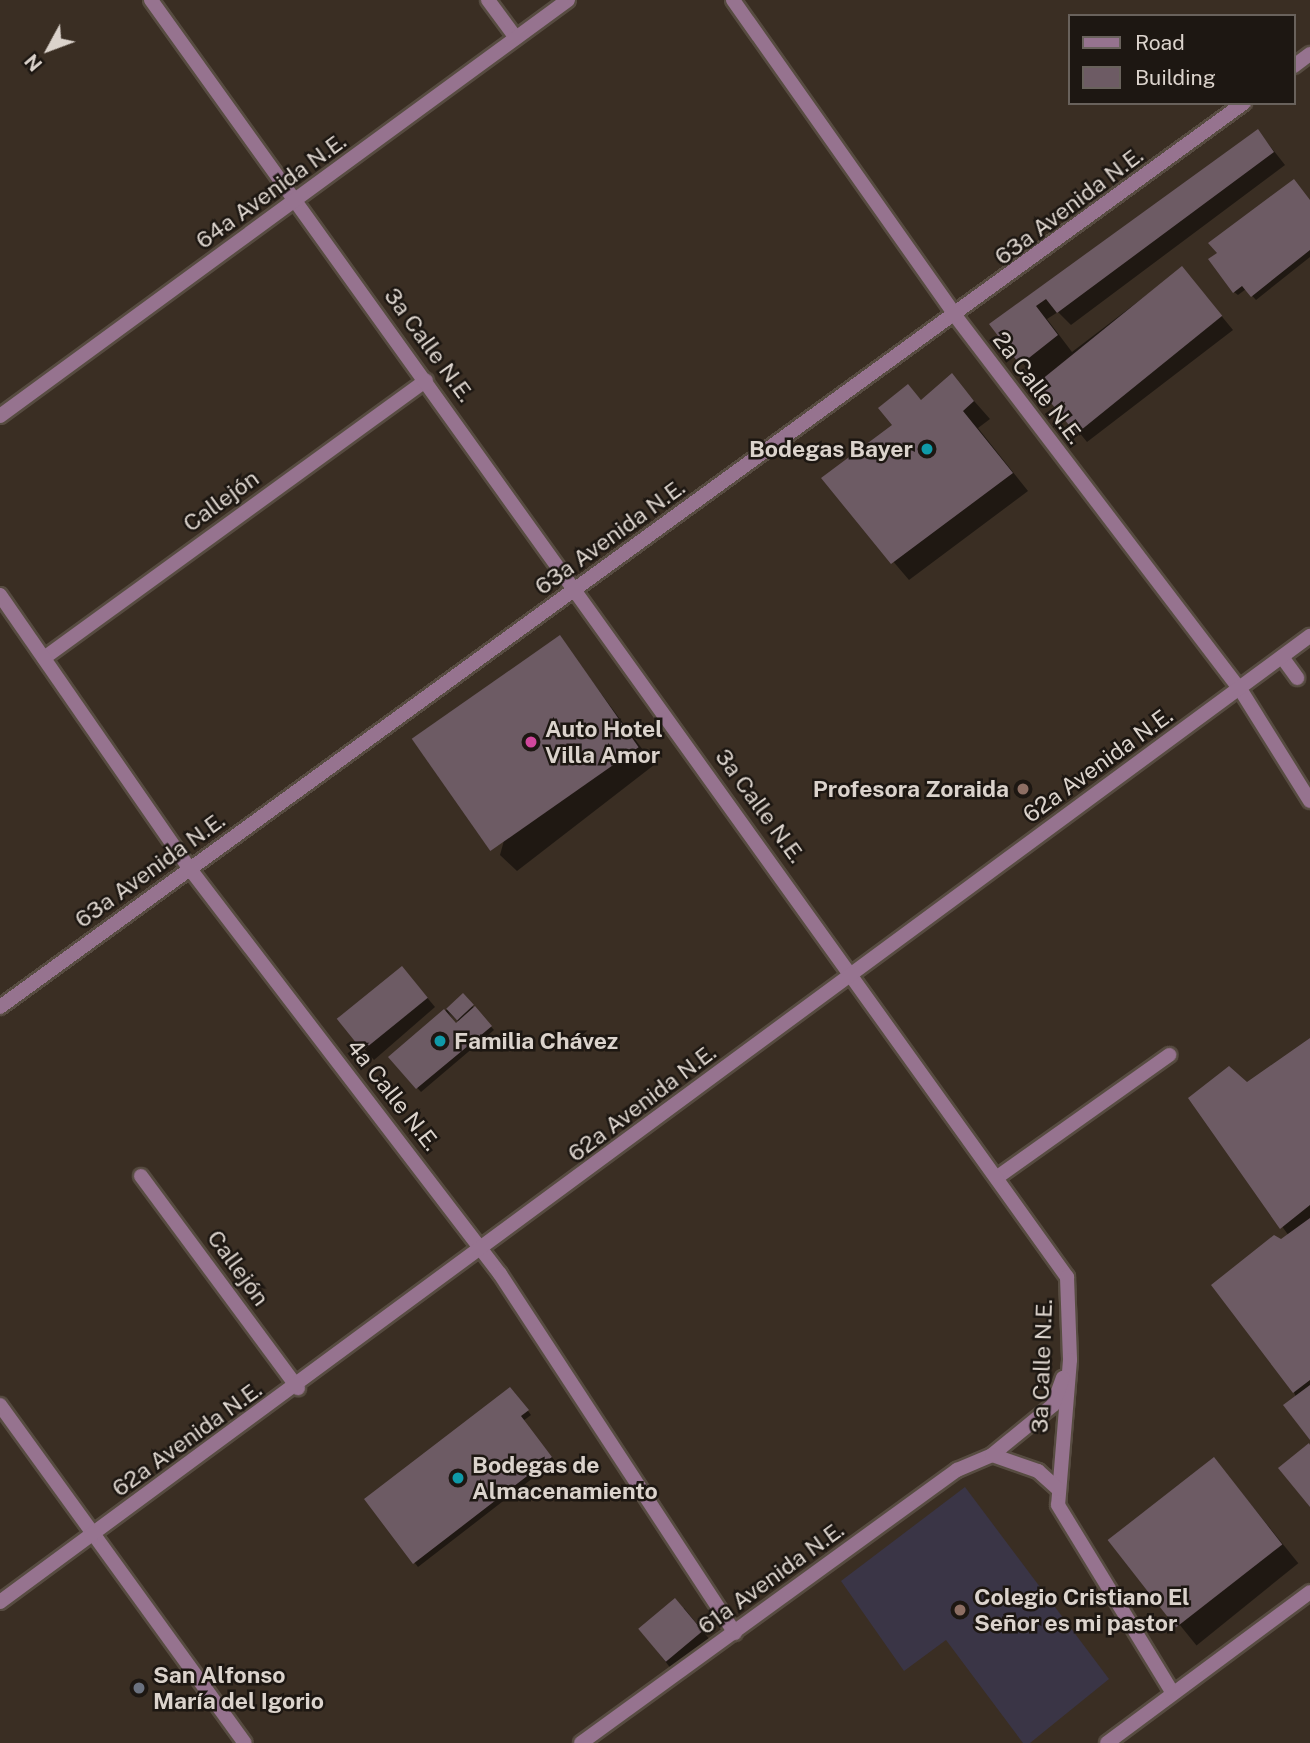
<!DOCTYPE html>
<meta charset="utf-8">
<style>
body{margin:0}
#map{position:relative;width:1310px;height:1743px;overflow:hidden;background:#3a2e23;font-family:"Public Sans",sans-serif}
div>[style]{position:absolute}
[style*='--x']{left:calc(var(--x)*1px);top:calc(var(--y)*1px);width:calc(var(--w)*1px);rotate:calc(var(--a)*1deg)}
.education>*{inset:0;background:#3a3546}
.shadow>*{inset:0;background:#0007;transform-origin:0 0}
.building>*{inset:0;background:#6d5b64;transform-origin:0 0}
.roads{filter:drop-shadow(2px 0 #574c41) drop-shadow(-2px 0 #574c41) drop-shadow(0 2px #574c41) drop-shadow(0 -2px #574c41)}
.service>*{height:14px;margin:-7px;padding:0 7px;transform-origin:7px;border-radius:7px;background:#96738f}
.minor>*{height:14px;margin:-7px;padding:0 7px;transform-origin:7px;border-radius:7px;background:#96738f}
.dots>*{width:19px;height:19px;translate:-50% -50%;box-sizing:border-box;border:4px solid #1d1712;border-radius:50%}
span{translate:-50% -50%;white-space:nowrap;text-align:center;line-height:1.15;-webkit-text-stroke:5px #1d1712;paint-order:stroke}
.street-label{font-size:23px;color:#dbd3cc}
.poi-label{font-size:23px;color:#dbd3cc;font-weight:700}
.right{translate:-100% -50%;text-align:right}
.left{translate:0 -50%;text-align:left}
.legend{position:absolute;left:1068px;top:14px;width:228px;height:91px;box-sizing:border-box;background:#1d1712;border:2px solid #69625c;margin:0;padding:9px 12px;list-style:none;font-size:21px;color:#dbd3cc}
.legend li{display:flex;align-items:center;gap:14px;height:35px}
.legend b{width:35px;border:2px solid #69625c}
.north{position:absolute;left:14px;top:14px;width:70px;height:70px;-webkit-text-stroke:5px #1d1712;paint-order:stroke;rotate:229deg;font-size:19px;font-weight:700;line-height:28px;text-align:center;color:#dbd3cc}
.north::after{content:'';display:block;margin:auto;width:24px;height:32px;background:#dbd3cc;clip-path:polygon(50% 0,100% 100%,50% 72%,0 100%)}
</style>
<div id="map">
<div class="education">
<i style="clip-path:polygon(965px 1487px,1109px 1679px,1030px 1743px,1023px 1743px,946px 1640px,904px 1671px,841px 1581px)"></i>
</div>
<div class="shadow">
<i style="clip-path:polygon(1258px 131px,1285px 165px,1071px 325px,1058px 312px,1047px 319px,1072px 352px,1182px 268px,1233px 330px,1087px 442px,991px 324px)"></i>
<i style="clip-path:polygon(1310px 201px,1310px 257px,1256px 300px,1246px 289px,1238px 295px,1234px 292px)"></i>
<i style="clip-path:polygon(952px 376px,990px 419px,978px 428px,1028px 491px,909px 580px,823px 479px,895px 425px,907px 386px,922px 401px)"></i>
<i style="clip-path:polygon(560px 638px,654px 765px,517px 871px,500px 855px)"></i>
<i style="clip-path:polygon(410px 977px,435px 1007px,374px 1060px,340px 1021px)"></i>
<i style="clip-path:polygon(evenodd,463px 996px,494px 1030px,421px 1092px,390px 1057px,463px 996px,448px 1012px,459px 1022px,456px 1025px,448px 1012px)"></i>
<i style="clip-path:polygon(1310px 1040px,1310px 1437px,1294px 1392px,1281px 1241px,1289px 1236px,1190px 1099px,1247px 1084px)"></i>
<i style="clip-path:polygon(514px 1392px,531px 1415px,523px 1421px,555px 1461px,418px 1567px,366px 1500px)"></i>
<i style="left:1214px;top:1459px;width:134px;height:131px;rotate:51deg"></i>
<i style="clip-path:polygon(684px 1608px,710px 1640px,672px 1670px,640px 1629px)"></i>
</div>
<div class="building">
<i style="clip-path:polygon(1258px 129px,1274px 152px,1057px 313px,1046px 299px,1036px 306px,1058px 335px,1020px 365px,989px 324px)"></i>
<i style="clip-path:polygon(1294px 179px,1310px 200px,1310px 250px,1251px 297px,1242px 286px,1233px 293px,1208px 259px,1217px 253px,1208px 243px)"></i>
<i style="left:1182px;top:266px;width:64px;height:188px;rotate:51deg"></i>
<i style="clip-path:polygon(952px 373px,974px 401px,963px 411px,1013px 473px,891px 564px,821px 478px,892px 425px,878px 408px,908px 384px,921px 400px)"></i>
<i style="left:560px;top:635px;width:137px;height:181px;rotate:55deg"></i>
<i style="left:402px;top:966px;width:41px;height:84px;rotate:51deg"></i>
<i style="left:463px;top:993px;width:16px;height:23px;rotate:47deg"></i>
<i style="clip-path:polygon(475px 1006px,492px 1026px,416px 1089px,388px 1057px,444px 1009px,456px 1023px)"></i>
<i style="clip-path:polygon(1310px 1038px,1310px 1205px,1280px 1229px,1188px 1098px,1229px 1066px,1247px 1082px)"></i>
<i style="clip-path:polygon(1310px 1218px,1310px 1380px,1293px 1393px,1211px 1285px,1274px 1235px,1281px 1239px)"></i>
<i style="clip-path:polygon(1310px 1385px,1310px 1440px,1283px 1405px)"></i>
<i style="clip-path:polygon(510px 1387px,529px 1410px,521px 1416px,552px 1457px,413px 1564px,364px 1499px)"></i>
<i style="clip-path:polygon(1309px 1443px,1310px 1445px,1310px 1507px,1278px 1468px)"></i>
<i style="left:1214px;top:1457px;width:111px;height:135px;rotate:52deg"></i>
<i style="left:675px;top:1598px;width:43px;height:48px;rotate:50deg"></i>
</div>
<div class="roads">
<div class="service">
<i style="--x:488;--y:0;--w:47;--a:53.6"></i>
<i style="--x:1282;--y:657;--w:26;--a:54"></i>
<i style="--x:44;--y:658;--w:472;--a:-36"></i>
<i style="--x:141;--y:1176;--w:264;--a:53.5"></i>
<i style="--x:999;--y:1176;--w:209;--a:-35.4"></i>
</div>
<div class="minor">
<i style="--x:151;--y:0;--w:1572;--a:54.35"></i>
<i style="--x:1067;--y:1277;--w:83;--a:87.9"></i>
<i style="--x:1070;--y:1360;--w:145;--a:94.7"></i>
<i style="--x:1058;--y:1505;--w:219;--a:58.6"></i>
<i style="--x:733;--y:0;--w:389;--a:54.8"></i>
<i style="--x:957;--y:318;--w:467;--a:52.7"></i>
<i style="--x:1240;--y:689;--w:132;--a:58"></i>
<i style="--x:1294;--y:66;--w:20;--a:-37"></i>
<i style="--x:0;--y:416;--w:704;--a:-36.22"></i>
<i style="--x:0;--y:595;--w:333;--a:55.3"></i>
<i style="--x:190;--y:869;--w:510;--a:52.57"></i>
<i style="--x:500;--y:1274;--w:429;--a:56.8"></i>
<i style="--x:0;--y:1007;--w:1538;--a:-36.01"></i>
<i style="--x:0;--y:1405;--w:417;--a:54.1"></i>
<i style="--x:992;--y:1455;--w:79;--a:-39.3"></i>
<i style="--x:1053;--y:1405;--w:29;--a:-70"></i>
<i style="--x:0;--y:1602;--w:1628;--a:-36.41"></i>
<i style="--x:581;--y:1743;--w:465;--a:-36"></i>
<i style="--x:957;--y:1470;--w:38;--a:-23"></i>
<i style="--x:992;--y:1455;--w:49;--a:19.2"></i>
<i style="--x:1038;--y:1471;--w:27;--a:42"></i>
<i style="--x:1107;--y:1743;--w:253;--a:-36.6"></i>
</div>
</div>
<div class="dots">
<i style="left:927px;top:449px;background:#0f9aa8"></i>
<i style="left:531px;top:742px;background:#d1479c"></i>
<i style="left:1023px;top:789px;background:#8d6e63"></i>
<i style="left:440px;top:1041px;background:#0f9aa8"></i>
<i style="left:458px;top:1478px;background:#0f9aa8"></i>
<i style="left:960px;top:1610px;background:#8d6e63"></i>
<i style="left:139px;top:1688px;background:#6b7280"></i>
</div>
<div class="street-label">
<span style="left:271px;top:191px;rotate:-36deg">64a Avenida N.E.</span>
<span style="left:1069px;top:206px;rotate:-37deg">63a Avenida N.E.</span>
<span style="left:429px;top:345px;rotate:54deg">3a Calle N.E.</span>
<span style="left:1038px;top:388px;rotate:53deg">2a Calle N.E.</span>
<span style="left:221px;top:501px;rotate:-36deg">Callejón</span>
<span style="left:610px;top:537px;rotate:-36deg">63a Avenida N.E.</span>
<span style="left:1098px;top:765px;rotate:-36deg">62a Avenida N.E.</span>
<span style="left:760px;top:806px;rotate:54deg">3a Calle N.E.</span>
<span style="left:150px;top:870px;rotate:-36deg">63a Avenida N.E.</span>
<span style="left:393px;top:1095px;rotate:52deg">4a Calle N.E.</span>
<span style="left:642px;top:1103px;rotate:-37deg">62a Avenida N.E.</span>
<span style="left:238px;top:1268px;rotate:54deg">Callejón</span>
<span style="left:1042px;top:1366px;rotate:-88deg">3a Calle N.E.</span>
<span style="left:187px;top:1439px;rotate:-36deg">62a Avenida N.E.</span>
<span style="left:771px;top:1578px;rotate:-36deg">61a Avenida N.E.</span>
</div>
<div class="poi-label">
<span class="right" style="left:913px;top:449px">Bodegas Bayer</span>
<span class="left" style="left:545px;top:742px">Auto Hotel<br>Villa Amor</span>
<span class="right" style="left:1009px;top:789px">Profesora Zoraida</span>
<span class="left" style="left:454px;top:1041px">Familia Chávez</span>
<span class="left" style="left:472px;top:1478px">Bodegas de<br>Almacenamiento</span>
<span class="left" style="left:974px;top:1610px">Colegio Cristiano El<br>Señor es mi pastor</span>
<span class="left" style="left:153px;top:1688px">San Alfonso<br>María del Igorio</span>
</div>
<ul class="legend">
<li><b style="height:9px;background:#96738f"></b>Road</li>
<li><b style="height:19px;background:#6d5b64"></b>Building</li>
</ul>
<div class="north">N</div>
</div>
